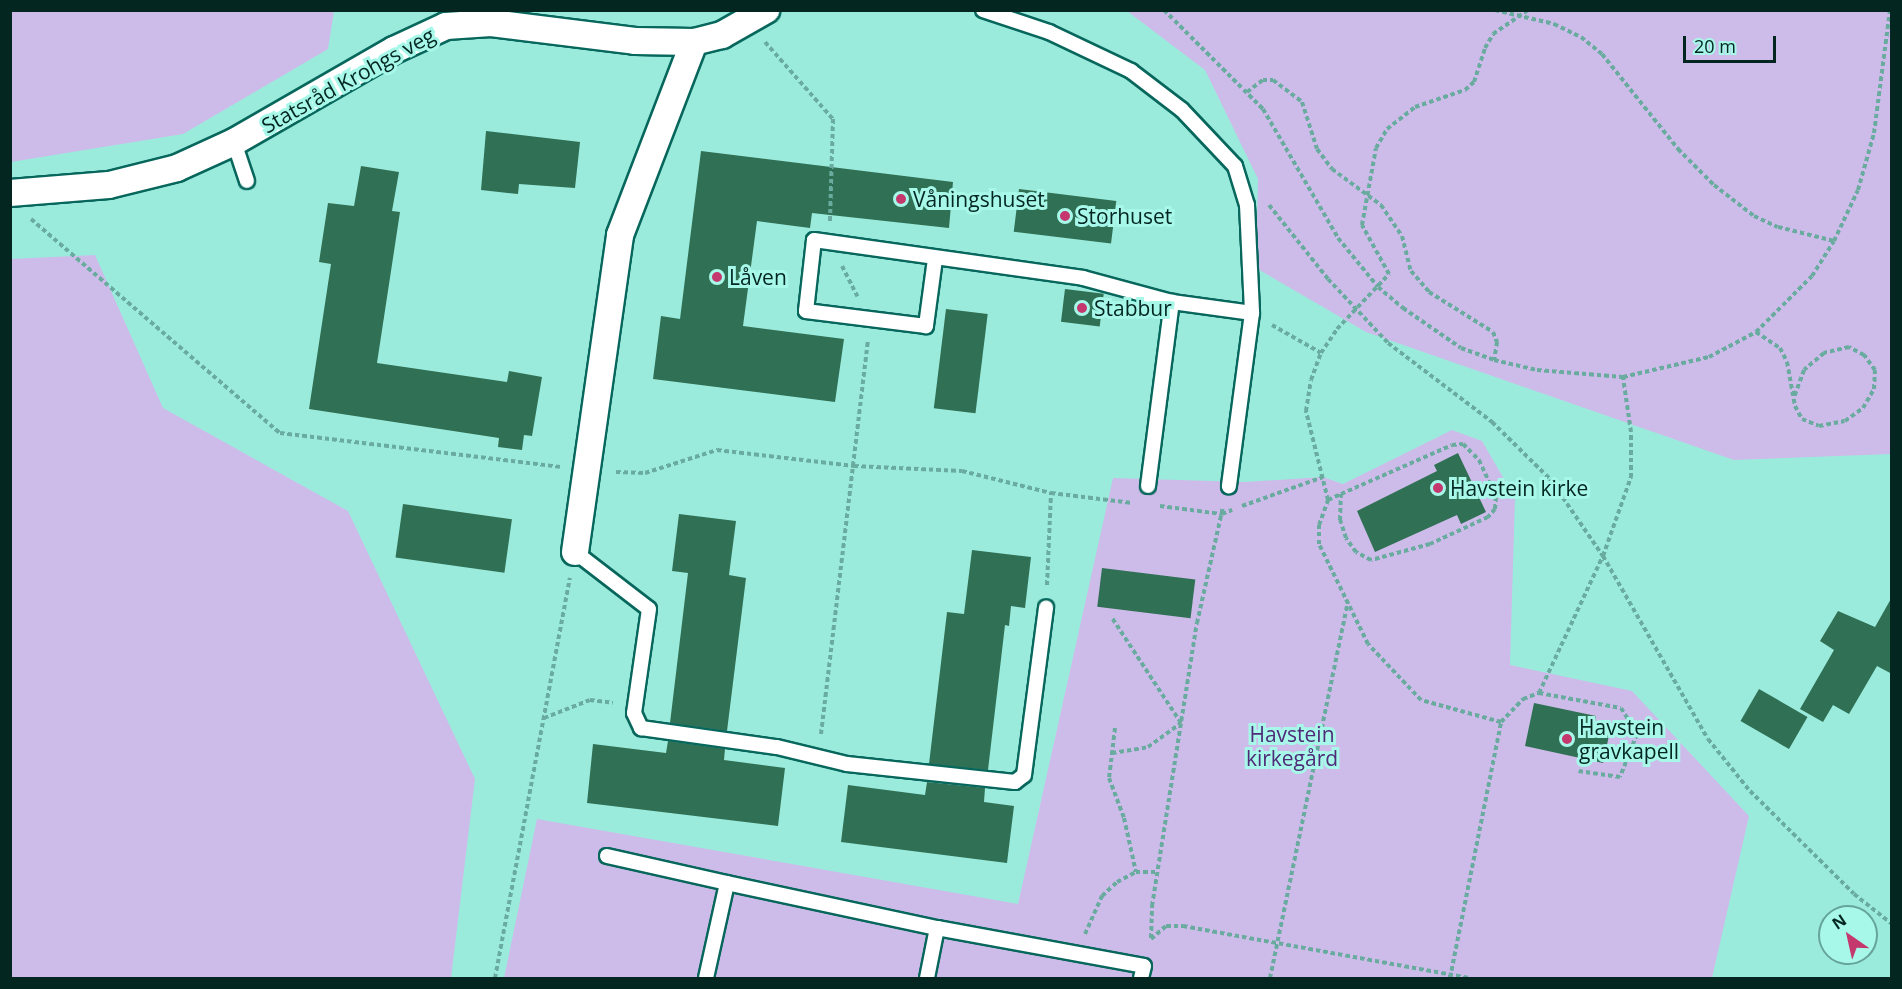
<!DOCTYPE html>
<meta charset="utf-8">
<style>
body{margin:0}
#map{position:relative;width:1902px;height:989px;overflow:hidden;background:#9bebdd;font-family:"Open Sans",sans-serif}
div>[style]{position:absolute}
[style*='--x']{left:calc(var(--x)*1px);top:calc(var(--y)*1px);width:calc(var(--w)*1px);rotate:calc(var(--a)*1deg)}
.green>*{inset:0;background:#cdbce9}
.building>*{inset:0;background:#307054;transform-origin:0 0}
.path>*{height:4px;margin-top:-2px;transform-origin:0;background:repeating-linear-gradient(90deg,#6aaba0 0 4.5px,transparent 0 7.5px)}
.roads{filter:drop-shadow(2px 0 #08675c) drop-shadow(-2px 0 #08675c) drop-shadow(0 2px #08675c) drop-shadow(0 -2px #08675c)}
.service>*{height:14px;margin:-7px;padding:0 7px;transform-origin:7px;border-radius:7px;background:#fff}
.minor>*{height:26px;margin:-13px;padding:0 13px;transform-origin:13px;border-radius:13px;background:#fff}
.dots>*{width:16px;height:16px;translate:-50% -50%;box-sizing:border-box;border:3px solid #a8f8ea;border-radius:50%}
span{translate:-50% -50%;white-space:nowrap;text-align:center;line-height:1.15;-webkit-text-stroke:6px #a8f8ea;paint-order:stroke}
.street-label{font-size:21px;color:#032621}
.poi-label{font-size:21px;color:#032621}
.left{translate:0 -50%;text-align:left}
.park-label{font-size:21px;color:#4f2b78}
.frame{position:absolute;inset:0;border:12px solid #032621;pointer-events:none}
.north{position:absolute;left:1818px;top:905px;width:60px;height:60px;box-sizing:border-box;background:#a8f8ea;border:2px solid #66a49a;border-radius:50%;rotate:326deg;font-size:16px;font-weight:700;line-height:24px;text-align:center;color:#032621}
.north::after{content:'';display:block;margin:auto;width:21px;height:27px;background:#c4386d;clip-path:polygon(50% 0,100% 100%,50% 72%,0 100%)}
.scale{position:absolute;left:1683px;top:36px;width:93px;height:27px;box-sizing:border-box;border:3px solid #032621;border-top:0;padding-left:8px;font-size:18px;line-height:21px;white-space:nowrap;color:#032621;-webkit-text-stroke:4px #a8f8ea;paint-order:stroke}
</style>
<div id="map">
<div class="green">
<i style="clip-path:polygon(11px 10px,334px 10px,334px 11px,328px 49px,183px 134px,11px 162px)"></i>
<i style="clip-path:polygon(1127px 11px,1891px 11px,1891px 454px,1734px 460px,1366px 332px,1256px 268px,1258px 179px,1205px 70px)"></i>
<i style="clip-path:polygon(95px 255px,163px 408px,348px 511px,475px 779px,451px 978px,11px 978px,11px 259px)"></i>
<i style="clip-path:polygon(1452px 430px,1482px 441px,1515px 498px,1510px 665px,1632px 691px,1749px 816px,1712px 978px,504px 978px,537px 819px,1018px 904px,1113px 478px,1245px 482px,1323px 477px,1343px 484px)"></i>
</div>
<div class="building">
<i style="clip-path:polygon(486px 131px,580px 142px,575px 188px,519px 184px,518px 194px,481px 190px)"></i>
<i style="clip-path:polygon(701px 151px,953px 182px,949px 228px,812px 213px,810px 228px,757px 221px,743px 326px,844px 339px,835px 402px,653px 379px,661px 316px,680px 319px)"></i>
<i style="clip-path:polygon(361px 166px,399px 172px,392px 211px,400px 212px,377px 363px,507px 382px,509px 371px,542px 377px,532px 436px,524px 435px,522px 450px,498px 447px,499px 438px,309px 409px,331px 264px,319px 262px,328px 203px,354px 206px)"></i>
<i style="left:1019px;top:189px;width:98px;height:43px;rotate:7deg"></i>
<i style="left:1065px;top:289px;width:39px;height:33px;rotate:7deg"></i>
<i style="left:946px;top:309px;width:42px;height:100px;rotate:7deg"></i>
<i style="clip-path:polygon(1458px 453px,1486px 512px,1461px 524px,1457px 515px,1375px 552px,1357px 511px,1437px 471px,1434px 465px)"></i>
<i style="left:403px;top:504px;width:110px;height:54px;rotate:8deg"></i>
<i style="clip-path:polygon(679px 514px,736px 521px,729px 575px,746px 578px,727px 731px,670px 723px,688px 573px,672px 571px)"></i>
<i style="clip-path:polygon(972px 550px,1031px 557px,1025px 608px,1011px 606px,1009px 626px,1005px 625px,988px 770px,929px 764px,947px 612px,964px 614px)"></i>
<i style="left:1102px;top:568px;width:94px;height:39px;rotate:7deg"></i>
<i style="clip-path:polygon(1892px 597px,1892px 674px,1877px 666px,1849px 714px,1833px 705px,1823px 722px,1800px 709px,1834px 650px,1820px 641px,1838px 611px,1875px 627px)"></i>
<i style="left:1759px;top:689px;width:56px;height:37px;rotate:30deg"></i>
<i style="clip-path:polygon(1534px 703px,1596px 716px,1594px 727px,1610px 731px,1603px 763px,1525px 746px)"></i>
<i style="clip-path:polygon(668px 741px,725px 749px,724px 760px,785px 768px,778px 826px,587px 803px,593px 744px,666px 753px)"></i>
<i style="clip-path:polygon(927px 782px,985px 788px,984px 802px,1014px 806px,1007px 863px,841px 842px,848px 785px,925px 795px)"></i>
</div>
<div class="path">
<i style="--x:1164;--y:10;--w:140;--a:45"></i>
<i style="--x:1263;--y:109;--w:149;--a:59.8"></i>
<i style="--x:1338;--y:238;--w:63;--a:50.8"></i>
<i style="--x:1378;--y:287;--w:33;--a:40"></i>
<i style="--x:1403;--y:308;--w:70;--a:34.6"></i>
<i style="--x:1461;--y:348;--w:35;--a:20"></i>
<i style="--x:1494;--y:360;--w:44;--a:13.1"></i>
<i style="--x:1537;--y:370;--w:86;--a:4.7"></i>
<i style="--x:1623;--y:377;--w:88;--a:-13.1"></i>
<i style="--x:1709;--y:357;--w:53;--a:-28"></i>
<i style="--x:1756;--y:332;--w:79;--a:-45"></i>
<i style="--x:1812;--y:276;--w:41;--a:-57.8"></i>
<i style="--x:1834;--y:241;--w:56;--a:-64.8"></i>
<i style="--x:1858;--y:190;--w:59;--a:-74.3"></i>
<i style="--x:1874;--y:133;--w:124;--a:-82.6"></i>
<i style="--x:1495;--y:10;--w:61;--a:13.3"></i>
<i style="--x:1554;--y:24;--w:30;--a:26"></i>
<i style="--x:1581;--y:37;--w:27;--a:39"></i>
<i style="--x:1602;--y:54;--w:122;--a:51.3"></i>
<i style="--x:1678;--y:149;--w:51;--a:45"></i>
<i style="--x:1714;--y:185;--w:51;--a:37.8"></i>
<i style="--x:1754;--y:216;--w:26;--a:25"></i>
<i style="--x:1778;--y:227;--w:58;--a:14"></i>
<i style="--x:765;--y:42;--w:103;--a:48.6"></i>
<i style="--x:833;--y:119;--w:103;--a:91.7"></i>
<i style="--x:1247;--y:92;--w:20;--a:-37"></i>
<i style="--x:1263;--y:80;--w:10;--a:0"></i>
<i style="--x:1273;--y:80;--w:36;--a:37"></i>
<i style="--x:1302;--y:102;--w:49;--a:72.3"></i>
<i style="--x:1317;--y:149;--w:25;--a:53"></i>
<i style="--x:1332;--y:169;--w:61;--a:36.3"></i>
<i style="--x:1381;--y:205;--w:37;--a:56"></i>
<i style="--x:1402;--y:236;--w:36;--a:76"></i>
<i style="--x:1411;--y:271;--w:28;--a:49"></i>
<i style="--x:1429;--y:292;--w:75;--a:32"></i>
<i style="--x:1493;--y:332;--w:11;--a:68"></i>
<i style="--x:1497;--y:342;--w:18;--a:99"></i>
<i style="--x:1269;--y:205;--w:95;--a:51.4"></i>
<i style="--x:1328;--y:279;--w:88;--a:46.8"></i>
<i style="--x:1388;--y:343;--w:131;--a:37.2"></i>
<i style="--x:1492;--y:422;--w:81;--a:44.5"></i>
<i style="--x:1550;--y:479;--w:93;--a:55.5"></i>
<i style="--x:1603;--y:556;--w:211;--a:60.2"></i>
<i style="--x:1708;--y:739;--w:67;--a:51.1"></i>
<i style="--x:1750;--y:791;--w:146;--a:44.7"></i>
<i style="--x:1854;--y:894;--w:48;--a:38.3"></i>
<i style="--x:31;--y:219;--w:328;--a:40.7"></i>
<i style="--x:280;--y:433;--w:282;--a:6.9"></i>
<i style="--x:842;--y:266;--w:34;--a:63"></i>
<i style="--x:1272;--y:325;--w:56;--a:29.7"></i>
<i style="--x:1756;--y:332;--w:29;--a:34"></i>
<i style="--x:1780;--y:348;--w:16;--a:63"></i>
<i style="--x:1787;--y:362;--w:45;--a:79.7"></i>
<i style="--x:1795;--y:406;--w:15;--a:62"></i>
<i style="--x:1802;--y:419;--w:18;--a:22"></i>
<i style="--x:1819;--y:426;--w:26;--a:-11"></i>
<i style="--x:1845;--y:421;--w:22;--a:-36"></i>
<i style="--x:1863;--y:408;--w:22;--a:-60"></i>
<i style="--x:1874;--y:389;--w:19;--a:-87"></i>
<i style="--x:1875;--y:370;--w:19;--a:-126"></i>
<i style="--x:1864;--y:355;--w:17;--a:-152"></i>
<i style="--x:1849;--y:347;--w:26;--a:167"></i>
<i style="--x:1824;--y:353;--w:26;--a:140"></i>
<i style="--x:1804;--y:370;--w:30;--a:110"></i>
<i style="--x:616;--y:472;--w:29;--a:2"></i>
<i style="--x:645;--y:473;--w:76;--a:-17.7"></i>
<i style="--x:717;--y:450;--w:138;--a:6.7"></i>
<i style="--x:854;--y:466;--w:108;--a:2.7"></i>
<i style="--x:962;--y:471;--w:92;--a:13.9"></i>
<i style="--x:1328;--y:500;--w:14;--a:-25"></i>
<i style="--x:1341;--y:494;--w:121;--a:-23.8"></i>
<i style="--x:1452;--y:445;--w:11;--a:-5"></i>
<i style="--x:1463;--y:444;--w:23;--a:45"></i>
<i style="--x:1479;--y:460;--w:41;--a:65.3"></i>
<i style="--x:1496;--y:497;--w:12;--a:95"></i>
<i style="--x:1495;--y:509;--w:11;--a:131"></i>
<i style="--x:1488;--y:517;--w:64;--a:155"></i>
<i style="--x:1430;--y:544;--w:61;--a:164.8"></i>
<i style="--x:1371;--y:560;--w:17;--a:-152"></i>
<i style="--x:1356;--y:552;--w:17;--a:-126"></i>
<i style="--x:1346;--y:538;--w:19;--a:-108"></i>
<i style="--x:1340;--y:520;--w:26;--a:-88"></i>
<i style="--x:1160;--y:506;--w:63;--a:7.4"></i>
<i style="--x:1222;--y:514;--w:11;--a:-22"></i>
<i style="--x:1242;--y:506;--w:86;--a:-19.7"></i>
<i style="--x:1047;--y:585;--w:92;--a:-87.5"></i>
<i style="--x:1051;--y:493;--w:82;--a:7"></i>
<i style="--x:1539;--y:693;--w:151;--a:-65"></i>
<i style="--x:1603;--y:556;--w:84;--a:-70.5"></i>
<i style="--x:1631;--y:477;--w:45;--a:-90"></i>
<i style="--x:1631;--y:432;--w:56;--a:-98.3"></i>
<i style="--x:544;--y:718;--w:49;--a:-21.4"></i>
<i style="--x:590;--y:700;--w:23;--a:7"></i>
<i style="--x:1501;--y:722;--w:32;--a:-46"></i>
<i style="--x:1523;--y:699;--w:17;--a:-21"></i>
<i style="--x:1539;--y:693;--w:83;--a:10.4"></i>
<i style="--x:1621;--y:708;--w:31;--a:58"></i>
<i style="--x:1637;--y:734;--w:46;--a:111.6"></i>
<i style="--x:1620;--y:777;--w:42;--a:-171.9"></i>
<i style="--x:1115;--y:728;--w:50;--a:96.8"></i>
<i style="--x:1109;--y:778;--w:43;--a:69.4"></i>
<i style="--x:1124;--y:818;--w:55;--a:77.5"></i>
<i style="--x:821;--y:734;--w:397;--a:-83.2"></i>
<i style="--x:1112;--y:753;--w:36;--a:-9"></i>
<i style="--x:1148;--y:747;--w:41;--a:-36"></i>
<i style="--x:1181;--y:723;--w:126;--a:-123.3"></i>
<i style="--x:1085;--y:934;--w:42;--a:-65.9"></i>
<i style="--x:1102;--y:896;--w:21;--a:-43"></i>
<i style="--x:1117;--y:882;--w:21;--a:-28"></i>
<i style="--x:1136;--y:872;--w:21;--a:0"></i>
<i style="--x:1151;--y:938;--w:32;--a:-88"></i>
<i style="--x:1152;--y:906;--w:287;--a:-81"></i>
<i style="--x:1197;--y:623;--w:119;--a:-77.4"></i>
<i style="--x:1151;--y:939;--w:20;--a:-41"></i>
<i style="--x:1166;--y:926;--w:17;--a:0"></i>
<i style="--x:1183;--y:926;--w:291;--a:10.3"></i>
<i style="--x:495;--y:978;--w:407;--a:-79.4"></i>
<i style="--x:1270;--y:978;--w:383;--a:-78.3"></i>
<i style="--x:1450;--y:978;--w:261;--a:-78.7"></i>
<i style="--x:1501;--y:722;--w:83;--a:-164.6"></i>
<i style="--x:1421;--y:700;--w:77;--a:-133.4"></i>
<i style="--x:1368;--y:644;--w:111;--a:-116.1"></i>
<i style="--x:1319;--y:544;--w:19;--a:-90"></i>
<i style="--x:1319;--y:525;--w:27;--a:-70"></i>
<i style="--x:1328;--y:500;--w:92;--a:-103.9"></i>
<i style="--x:1306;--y:411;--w:31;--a:-81"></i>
<i style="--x:1311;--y:380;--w:29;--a:-70"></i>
<i style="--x:1321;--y:353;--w:29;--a:-56"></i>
<i style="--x:1337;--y:329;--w:76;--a:-46.6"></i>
<i style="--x:1389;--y:274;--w:56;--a:-118.9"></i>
<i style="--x:1362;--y:225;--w:78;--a:-79.7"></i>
<i style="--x:1376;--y:148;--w:22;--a:-60"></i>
<i style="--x:1387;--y:129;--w:36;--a:-38"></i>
<i style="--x:1415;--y:107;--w:53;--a:-18.8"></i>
<i style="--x:1465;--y:90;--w:12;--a:-42"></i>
<i style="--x:1474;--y:82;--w:36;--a:-72"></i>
<i style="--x:1485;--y:48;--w:16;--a:-60"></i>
<i style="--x:1493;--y:34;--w:42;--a:-34.4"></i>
</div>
<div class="roads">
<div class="service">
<i style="--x:983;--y:10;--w:70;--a:18.4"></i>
<i style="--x:1049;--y:32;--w:91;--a:25.4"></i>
<i style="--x:1131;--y:71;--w:64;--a:37.4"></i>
<i style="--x:1182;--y:110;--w:77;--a:46.6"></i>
<i style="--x:1235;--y:166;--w:41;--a:72.9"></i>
<i style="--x:1247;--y:205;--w:108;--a:87.3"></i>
<i style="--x:1252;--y:313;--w:175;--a:97.6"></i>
<i style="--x:234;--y:142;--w:41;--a:71.6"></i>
<i style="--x:935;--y:259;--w:68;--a:97.7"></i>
<i style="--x:926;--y:326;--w:121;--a:-172.9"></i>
<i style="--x:806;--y:311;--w:71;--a:-83.6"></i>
<i style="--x:814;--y:240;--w:272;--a:8"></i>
<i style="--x:1083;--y:278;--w:92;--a:15.1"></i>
<i style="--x:1172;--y:302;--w:81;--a:7.8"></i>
<i style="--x:1148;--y:486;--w:186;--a:-82.6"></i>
<i style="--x:575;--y:552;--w:93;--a:37.6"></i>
<i style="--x:649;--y:609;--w:105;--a:98.2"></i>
<i style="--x:634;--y:713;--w:17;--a:65"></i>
<i style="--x:641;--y:728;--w:137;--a:8"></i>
<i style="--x:777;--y:747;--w:72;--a:13.7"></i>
<i style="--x:847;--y:764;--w:169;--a:6.1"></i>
<i style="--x:1015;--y:782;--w:11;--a:-38"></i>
<i style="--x:1024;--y:775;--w:169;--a:-82.5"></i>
<i style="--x:607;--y:856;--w:123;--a:12.7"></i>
<i style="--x:706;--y:978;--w:97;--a:-77.5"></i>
<i style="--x:727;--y:883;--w:215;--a:12.1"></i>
<i style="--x:937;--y:928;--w:210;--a:10.4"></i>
<i style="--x:1144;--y:966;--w:12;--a:104"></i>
<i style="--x:927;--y:978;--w:51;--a:-78.7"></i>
</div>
<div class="minor">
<i style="--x:10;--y:193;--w:99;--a:-4.6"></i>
<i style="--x:109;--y:185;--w:70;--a:-14"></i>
<i style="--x:177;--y:168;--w:63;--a:-24.5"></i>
<i style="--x:234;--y:142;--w:185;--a:-29.9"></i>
<i style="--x:394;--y:50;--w:57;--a:-24.8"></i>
<i style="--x:446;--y:26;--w:45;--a:-3.8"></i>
<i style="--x:491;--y:23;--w:145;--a:7.1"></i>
<i style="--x:635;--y:41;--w:59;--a:1"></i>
<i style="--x:575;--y:552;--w:320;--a:-81.9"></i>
<i style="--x:620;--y:235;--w:207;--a:-69"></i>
<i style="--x:694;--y:42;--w:29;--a:-14"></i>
<i style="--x:722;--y:35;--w:51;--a:-29.6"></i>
</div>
</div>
<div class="dots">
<i style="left:901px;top:199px;background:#c4386d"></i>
<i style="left:1065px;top:216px;background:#c4386d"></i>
<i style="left:717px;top:277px;background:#c4386d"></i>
<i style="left:1082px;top:308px;background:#c4386d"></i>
<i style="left:1438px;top:488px;background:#c4386d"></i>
<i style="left:1567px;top:739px;background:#c4386d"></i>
</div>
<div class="street-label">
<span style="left:348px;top:80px;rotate:-29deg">Statsråd Krohgs veg</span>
</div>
<div class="poi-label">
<span class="left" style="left:913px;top:199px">Våningshuset</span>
<span class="left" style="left:1077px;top:216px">Storhuset</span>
<span class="left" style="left:729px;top:277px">Låven</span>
<span class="left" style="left:1094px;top:308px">Stabbur</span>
<span class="left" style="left:1450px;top:488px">Havstein kirke</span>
<span class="left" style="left:1579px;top:739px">Havstein<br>gravkapell</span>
</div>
<div class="park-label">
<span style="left:1292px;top:746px">Havstein<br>kirkegård</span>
</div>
<div class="frame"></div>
<div class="north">N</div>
<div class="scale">20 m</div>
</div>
